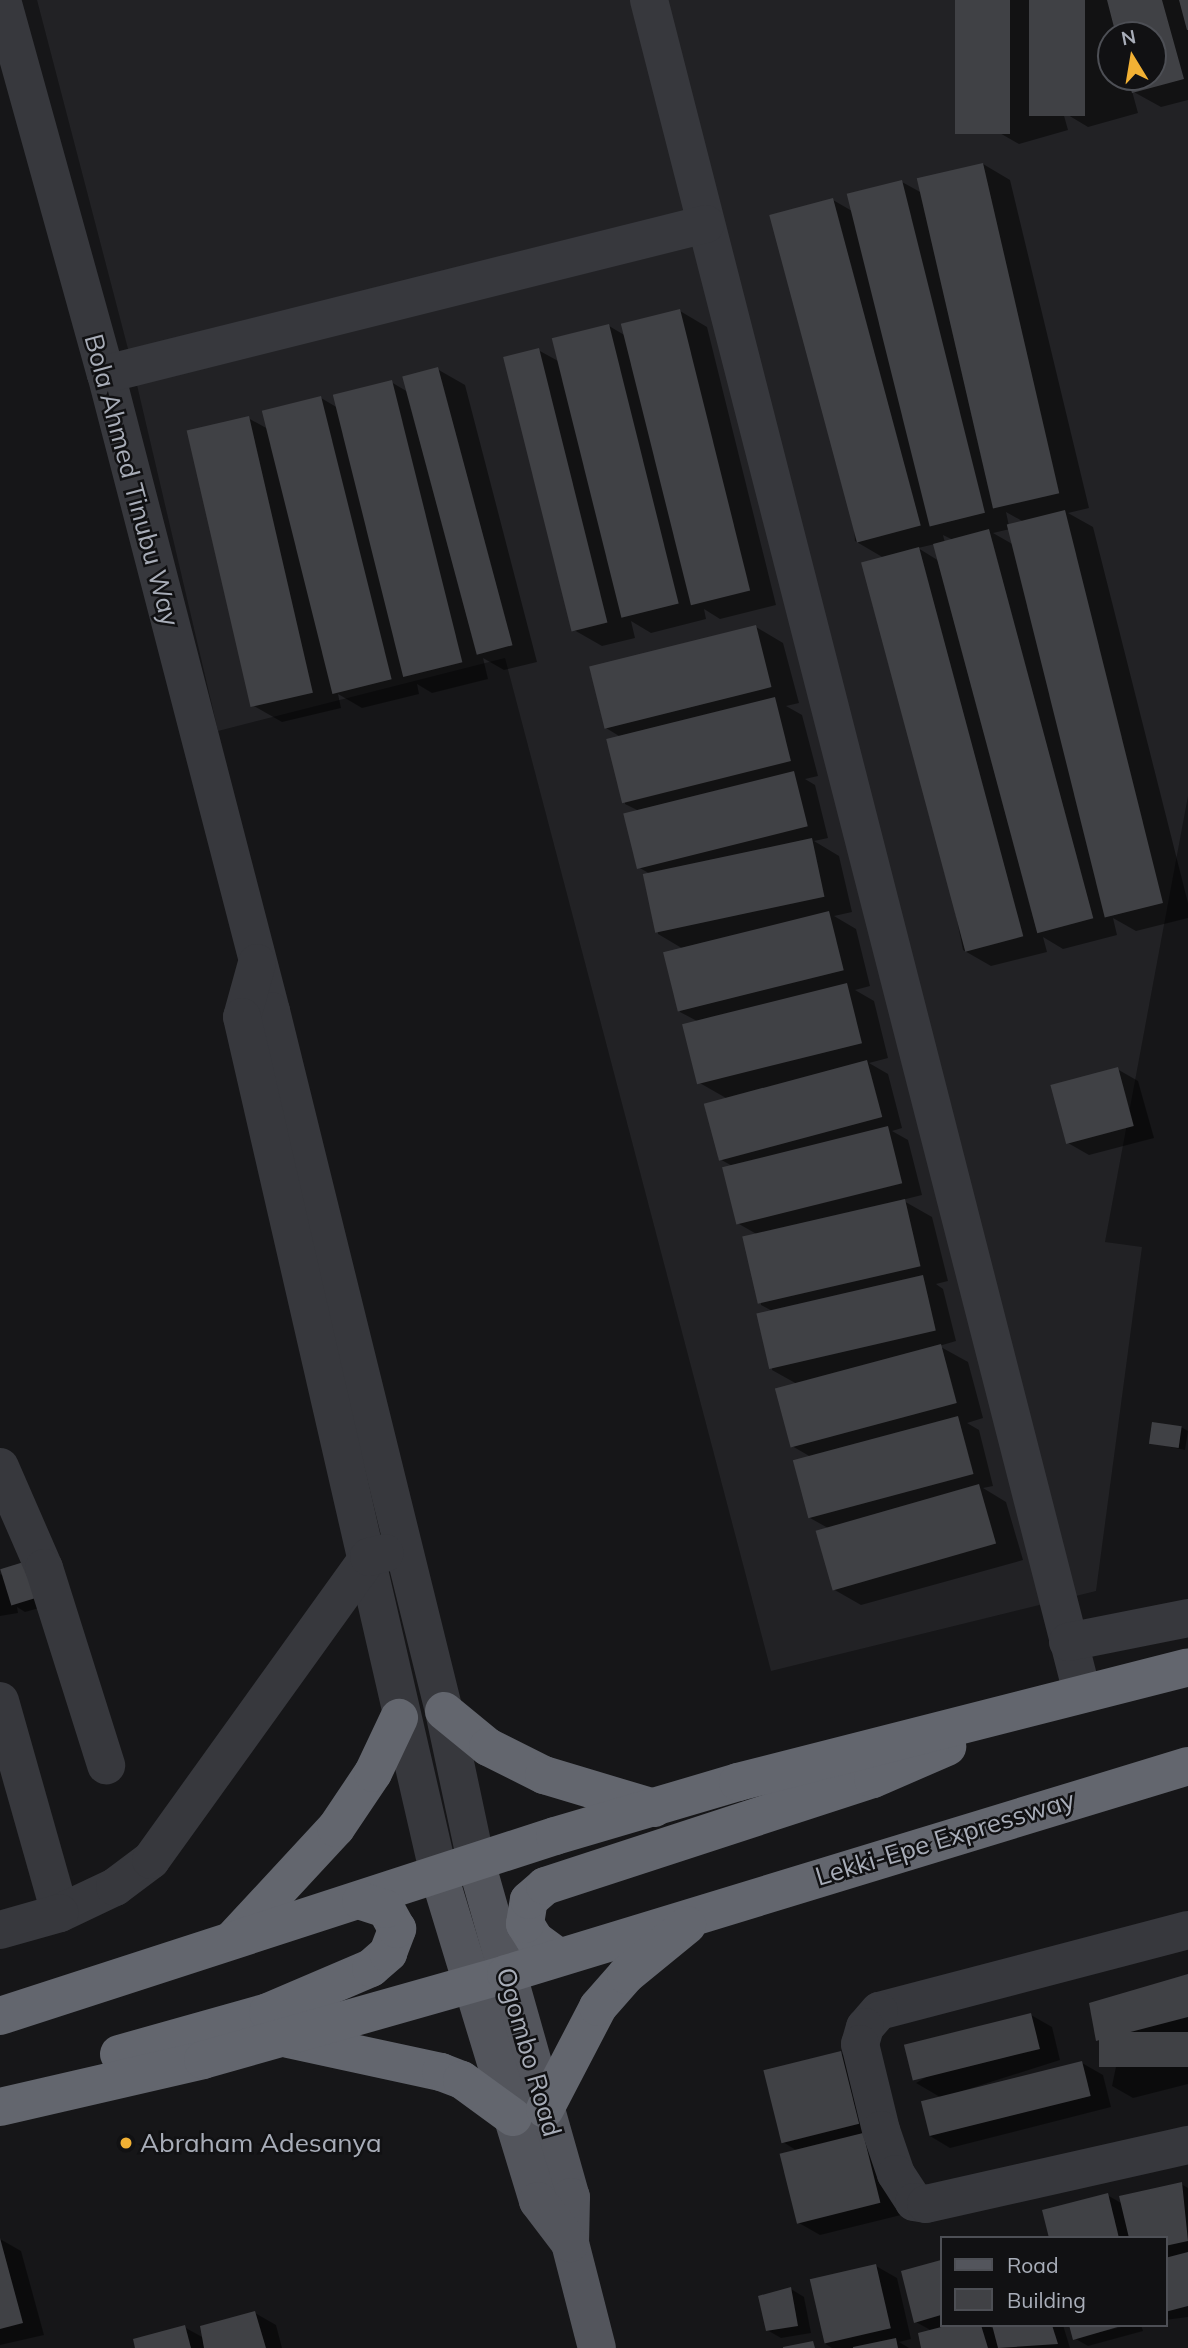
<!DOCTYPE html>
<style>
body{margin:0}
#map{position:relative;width:1188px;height:2348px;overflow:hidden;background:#161618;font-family:Mulish,sans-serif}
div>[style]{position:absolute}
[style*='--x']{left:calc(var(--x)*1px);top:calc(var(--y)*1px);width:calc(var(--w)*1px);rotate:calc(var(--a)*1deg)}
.built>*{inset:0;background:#222225}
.shadow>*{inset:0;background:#0007}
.building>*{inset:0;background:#404145;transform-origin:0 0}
.minor>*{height:38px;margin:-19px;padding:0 19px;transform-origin:19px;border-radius:19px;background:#37383d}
.major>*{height:38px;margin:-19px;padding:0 19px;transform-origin:19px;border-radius:19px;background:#53555c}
.highway>*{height:38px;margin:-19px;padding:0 19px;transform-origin:19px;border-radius:19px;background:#63666e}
.dots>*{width:19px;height:19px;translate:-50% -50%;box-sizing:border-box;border:4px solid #111113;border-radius:50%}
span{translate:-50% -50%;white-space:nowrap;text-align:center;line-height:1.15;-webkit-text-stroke:5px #111113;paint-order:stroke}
.street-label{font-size:26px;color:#a8adb8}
.poi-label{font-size:26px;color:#a8adb8}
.left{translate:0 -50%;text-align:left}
.legend{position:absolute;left:940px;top:2236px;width:228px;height:91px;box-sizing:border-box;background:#111113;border:2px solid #4d4f55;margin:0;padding:9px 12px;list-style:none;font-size:21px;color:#a8adb8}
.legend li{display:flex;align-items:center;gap:14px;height:35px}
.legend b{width:35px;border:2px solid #4d4f55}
.north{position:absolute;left:1097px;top:21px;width:70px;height:70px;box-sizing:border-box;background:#111113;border:2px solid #4d4f55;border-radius:50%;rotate:349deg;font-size:19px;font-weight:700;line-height:28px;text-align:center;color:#a8adb8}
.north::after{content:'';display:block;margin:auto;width:24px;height:32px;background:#f2b134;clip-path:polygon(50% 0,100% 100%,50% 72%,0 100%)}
</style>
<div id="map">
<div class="built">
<i style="clip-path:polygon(evenodd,37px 0,1188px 0,1188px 796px,1105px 1242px,1142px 1247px,1096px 1591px,771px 1671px,505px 658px,218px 731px,133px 368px,37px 0,1111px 35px,1153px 35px,1153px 77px,1111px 77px,1111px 35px)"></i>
</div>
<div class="shadow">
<i style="clip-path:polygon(evenodd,957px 0,1188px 0,1188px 100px,1161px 107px,1132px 91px,1138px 113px,1088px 127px,1063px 112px,1068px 130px,1019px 144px,991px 128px,957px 0,1111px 35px,1153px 35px,1153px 77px,1111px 77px,1111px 35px)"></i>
<i style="clip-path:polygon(evenodd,983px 164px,1010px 180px,1089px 508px,1068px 513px,1093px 527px,1188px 903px,1188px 918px,1136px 931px,1113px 918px,1117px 935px,1063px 949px,1043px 937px,1047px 952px,991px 966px,963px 950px,884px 558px,855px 541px,833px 200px,852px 211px,902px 182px,922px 193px,983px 164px,1006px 512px,1024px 522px,1009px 526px,1006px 512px,983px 164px,1010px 529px,1014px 545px,993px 533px,1010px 529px,983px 164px,943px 535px,953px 540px,945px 543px,943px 535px,983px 164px,935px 544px,939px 561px,918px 548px,935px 544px)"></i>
<i style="clip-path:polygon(680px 311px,707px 327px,776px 605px,720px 619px,704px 609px,706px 619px,651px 633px,631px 621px,635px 638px,602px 646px,574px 630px,538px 350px,560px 362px,609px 326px,626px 336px)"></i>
<i style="clip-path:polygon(437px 369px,465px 385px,537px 662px,504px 670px,483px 658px,488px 679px,432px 693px,417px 684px,419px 694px,362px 708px,338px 694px,341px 708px,282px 722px,254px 706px,248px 418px,268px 429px,321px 398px,338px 408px,391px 382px,408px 392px)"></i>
<i style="clip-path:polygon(756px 627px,783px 643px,799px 703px,786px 706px,802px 715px,818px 776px,805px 779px,815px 785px,828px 838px,814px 841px,839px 856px,852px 912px,834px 916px,856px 929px,870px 986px,855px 990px,874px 1001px,888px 1058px,869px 1063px,888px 1074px,902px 1128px,892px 1131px,908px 1140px,922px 1195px,902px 1200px,932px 1217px,948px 1281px,936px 1284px,943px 1289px,956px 1341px,939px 1346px,968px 1362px,983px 1418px,967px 1423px,979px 1430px,993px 1486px,983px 1488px,1006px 1502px,1023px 1560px,861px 1605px,833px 1589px,828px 1528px,810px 1518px,811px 1457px,792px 1446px,797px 1384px,772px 1370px,776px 1313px,761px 1305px,760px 1236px,739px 1224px,734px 1167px,718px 1158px,726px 1098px,698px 1082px,697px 1021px,680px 1012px,685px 950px,658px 934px,654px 876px,638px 867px,639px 811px,625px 804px,624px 739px,606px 728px)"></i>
<i style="clip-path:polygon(1117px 1069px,1138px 1081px,1154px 1138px,1089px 1155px,1068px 1143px)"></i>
<i style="clip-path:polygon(1181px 1427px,1188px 1431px,1185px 1450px,1151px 1443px)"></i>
<i style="clip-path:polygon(0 1574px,4px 1576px,50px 1605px,25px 1612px,17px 1607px,18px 1613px,0 1616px)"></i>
<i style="clip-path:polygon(1188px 1975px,1188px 2084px,1133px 2098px,1112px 2086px,1119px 2052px,1098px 2040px)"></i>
<i style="clip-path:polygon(1031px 2015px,1052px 2027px,1060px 2060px,953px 2094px,1082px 2063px,1103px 2075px,1111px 2107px,950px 2148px,930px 2136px,940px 2097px,916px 2083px)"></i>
<i style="clip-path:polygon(840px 2053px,861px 2065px,901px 2215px,820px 2235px,799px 2223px,799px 2152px,783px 2142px)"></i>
<i style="clip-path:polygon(1181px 2184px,1188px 2188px,1188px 2317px,1165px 2320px,1165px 2238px,1051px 2238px,1107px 2195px,1123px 2204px)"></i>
<i style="clip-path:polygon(0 2239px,21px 2251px,44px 2335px,0 2345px)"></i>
<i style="clip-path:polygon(941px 2262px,941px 2325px,987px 2325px,995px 2330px,994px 2325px,1063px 2325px,1070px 2348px,923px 2348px,932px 2331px,916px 2322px,903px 2272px)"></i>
<i style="clip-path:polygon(876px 2266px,897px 2278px,911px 2339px,899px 2342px,909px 2348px,832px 2348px,824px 2343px)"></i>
<i style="clip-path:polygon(791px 2289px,804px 2297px,811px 2333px,781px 2338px,767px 2330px)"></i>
<i style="clip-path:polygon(255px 2313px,276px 2325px,282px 2348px,137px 2348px,184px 2327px,204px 2338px)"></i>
<i style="clip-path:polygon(1130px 2325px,1141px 2325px,1143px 2331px,1088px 2346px,1074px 2338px)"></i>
</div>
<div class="building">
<i style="left:955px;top:0;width:55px;height:134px"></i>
<i style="left:1029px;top:0;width:56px;height:116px"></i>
<i style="clip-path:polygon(1107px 0,1162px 0,1184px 79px,1132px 93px,1127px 77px,1153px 77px,1153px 35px,1116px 35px)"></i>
<i style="clip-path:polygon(1179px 0,1188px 0,1188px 30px,1187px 30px)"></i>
<i style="left:983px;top:163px;width:339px;height:68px;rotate:77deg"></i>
<i style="left:902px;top:180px;width:343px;height:57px;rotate:76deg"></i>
<i style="left:833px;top:198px;width:339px;height:66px;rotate:75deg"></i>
<i style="left:680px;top:309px;width:290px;height:61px;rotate:76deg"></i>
<i style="left:609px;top:324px;width:288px;height:59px;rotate:76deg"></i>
<i style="left:539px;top:348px;width:283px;height:37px;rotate:76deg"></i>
<i style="left:438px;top:367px;width:288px;height:37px;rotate:75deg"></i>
<i style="left:392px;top:380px;width:291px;height:61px;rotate:76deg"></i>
<i style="left:321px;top:396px;width:292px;height:61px;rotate:76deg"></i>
<i style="left:249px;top:416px;width:284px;height:64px;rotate:77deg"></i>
<i style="left:1065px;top:510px;width:405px;height:60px;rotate:76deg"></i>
<i style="left:989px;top:529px;width:403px;height:58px;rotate:75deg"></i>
<i style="left:919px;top:547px;width:403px;height:60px;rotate:75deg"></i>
<i style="left:756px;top:625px;width:64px;height:172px;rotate:76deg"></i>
<i style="left:775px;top:697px;width:66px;height:174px;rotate:76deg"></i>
<i style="left:794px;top:771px;width:57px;height:176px;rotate:76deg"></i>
<i style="left:812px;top:838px;width:60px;height:173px;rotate:78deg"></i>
<i style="left:829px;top:911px;width:61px;height:171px;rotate:76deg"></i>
<i style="left:847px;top:983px;width:62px;height:170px;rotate:76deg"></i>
<i style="left:867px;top:1060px;width:59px;height:169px;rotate:75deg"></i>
<i style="left:1118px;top:1067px;width:61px;height:70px;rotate:75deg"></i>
<i style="left:888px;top:1126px;width:59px;height:171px;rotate:76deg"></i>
<i style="left:905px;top:1199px;width:69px;height:167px;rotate:77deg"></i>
<i style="left:923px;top:1275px;width:57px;height:171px;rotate:77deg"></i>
<i style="left:941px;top:1344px;width:61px;height:172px;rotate:75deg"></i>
<i style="left:958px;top:1416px;width:60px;height:171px;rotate:75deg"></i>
<i style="left:1152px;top:1422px;width:30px;height:22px;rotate:8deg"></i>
<i style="left:979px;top:1484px;width:62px;height:170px;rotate:74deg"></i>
<i style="left:27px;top:1561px;width:38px;height:28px;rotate:73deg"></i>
<i style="clip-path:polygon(1188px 1974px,1188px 2017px,1096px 2041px,1089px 2003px)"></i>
<i style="left:1031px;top:2013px;width:37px;height:131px;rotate:76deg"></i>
<i style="left:1188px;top:2032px;width:35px;height:89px;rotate:90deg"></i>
<i style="left:841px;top:2051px;width:75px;height:80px;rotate:76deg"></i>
<i style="left:1082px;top:2061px;width:36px;height:166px;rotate:76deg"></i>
<i style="left:863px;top:2133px;width:72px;height:86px;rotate:76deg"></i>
<i style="clip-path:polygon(1182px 2182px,1188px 2241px,1165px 2246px,1165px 2238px,1129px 2238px,1119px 2196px)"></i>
<i style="clip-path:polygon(1108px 2193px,1119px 2238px,1049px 2238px,1042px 2210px)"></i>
<i style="clip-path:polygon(0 2238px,23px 2323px,0 2329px)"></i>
<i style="clip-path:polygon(1188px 2252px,1188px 2306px,1165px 2312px,1165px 2258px)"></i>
<i style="clip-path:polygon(941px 2260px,941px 2315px,914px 2323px,901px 2271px)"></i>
<i style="left:876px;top:2264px;width:66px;height:68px;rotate:77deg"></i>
<i style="clip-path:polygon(791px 2287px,798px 2326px,766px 2331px,758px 2296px)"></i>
<i style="clip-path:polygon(255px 2311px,266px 2348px,204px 2348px,200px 2326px)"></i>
<i style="clip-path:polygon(185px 2325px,191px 2348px,135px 2348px,133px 2339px)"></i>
<i style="clip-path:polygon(949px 2325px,981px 2325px,988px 2348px,921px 2348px,918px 2333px)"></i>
<i style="clip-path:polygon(992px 2325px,1052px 2325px,1058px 2344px,998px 2348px)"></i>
<i style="clip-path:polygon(1069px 2325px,1120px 2325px,1121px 2326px,1073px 2340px)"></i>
<i style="clip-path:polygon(896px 2338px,898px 2348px,853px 2348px,853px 2347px)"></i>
<i style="clip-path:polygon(813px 2341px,815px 2348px,783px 2348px,783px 2347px)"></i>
</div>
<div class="minor">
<i style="--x:2;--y:0;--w:388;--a:74.5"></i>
<i style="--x:106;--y:374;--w:658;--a:75.48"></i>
<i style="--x:271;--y:1011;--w:721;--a:76.12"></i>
<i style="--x:444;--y:1711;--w:154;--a:78"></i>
<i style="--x:649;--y:0;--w:1747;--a:75.65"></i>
<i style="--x:106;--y:374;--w:618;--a:-14.04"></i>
<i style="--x:257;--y:963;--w:56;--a:105.5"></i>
<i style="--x:242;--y:1017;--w:880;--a:77.07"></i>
<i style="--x:0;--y:1467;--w:110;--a:66.5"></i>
<i style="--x:44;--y:1568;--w:207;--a:72.5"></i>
<i style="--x:1068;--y:1642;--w:122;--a:-11.3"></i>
<i style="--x:0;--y:1701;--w:220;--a:74.2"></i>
<i style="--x:60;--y:1913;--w:61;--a:-25.3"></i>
<i style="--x:115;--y:1887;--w:45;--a:-36.9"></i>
<i style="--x:151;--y:1860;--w:373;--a:-54.3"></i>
<i style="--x:369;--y:1557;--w:16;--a:-14"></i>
<i style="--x:0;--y:1930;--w:62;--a:-15.8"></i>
<i style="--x:1188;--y:1930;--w:319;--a:165.3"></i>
<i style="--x:879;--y:2011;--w:21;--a:131"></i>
<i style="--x:865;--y:2027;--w:18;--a:106"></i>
<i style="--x:860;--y:2044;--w:89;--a:76.3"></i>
<i style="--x:881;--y:2130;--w:46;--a:71.2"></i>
<i style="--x:896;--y:2174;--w:33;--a:57"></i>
<i style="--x:914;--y:2202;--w:12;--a:9"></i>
<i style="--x:926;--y:2204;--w:269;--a:-12.7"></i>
</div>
<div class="major">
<i style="--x:476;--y:1862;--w:348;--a:74.2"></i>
<i style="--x:571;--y:2197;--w:46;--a:91.2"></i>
<i style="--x:570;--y:2243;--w:108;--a:75.6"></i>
<i style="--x:439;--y:1875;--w:341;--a:73.1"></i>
<i style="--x:538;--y:2201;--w:53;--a:52.7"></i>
</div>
<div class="highway">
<i style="--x:444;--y:1711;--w:57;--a:39.3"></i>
<i style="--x:488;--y:1747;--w:63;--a:26.6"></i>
<i style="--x:544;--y:1775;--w:115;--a:16.7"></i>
<i style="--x:234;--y:1938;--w:150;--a:-47.2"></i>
<i style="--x:336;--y:1828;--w:66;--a:-56.1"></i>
<i style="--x:373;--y:1773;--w:61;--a:-64.7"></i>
<i style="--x:557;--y:1956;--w:27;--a:-144"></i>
<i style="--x:535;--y:1940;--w:19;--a:-122"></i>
<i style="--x:525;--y:1924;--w:24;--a:-81"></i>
<i style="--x:529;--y:1900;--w:21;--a:-41"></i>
<i style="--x:545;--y:1886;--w:345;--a:-18.1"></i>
<i style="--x:873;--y:1779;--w:81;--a:-23.4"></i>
<i style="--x:0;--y:2016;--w:583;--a:-17.97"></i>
<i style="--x:555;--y:1836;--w:191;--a:-16.4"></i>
<i style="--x:738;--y:1782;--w:464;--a:-14.3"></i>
<i style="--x:288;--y:2039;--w:157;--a:12.2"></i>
<i style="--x:441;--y:2072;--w:22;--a:21"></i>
<i style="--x:462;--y:2080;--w:63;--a:36"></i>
<i style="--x:119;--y:2054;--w:155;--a:-15.7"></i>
<i style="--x:268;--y:2012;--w:112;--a:-23.1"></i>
<i style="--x:371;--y:1968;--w:23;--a:-41"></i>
<i style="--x:388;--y:1953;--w:26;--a:-69"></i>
<i style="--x:397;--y:1929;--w:23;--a:-119"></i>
<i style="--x:386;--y:1909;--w:26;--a:-162"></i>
<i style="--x:0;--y:2107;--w:208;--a:-13"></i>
<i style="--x:203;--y:2060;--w:315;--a:-15.8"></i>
<i style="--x:506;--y:1974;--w:713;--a:-16.96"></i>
<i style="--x:545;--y:2109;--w:115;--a:-62.5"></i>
<i style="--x:598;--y:2007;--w:43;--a:-48.8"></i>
<i style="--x:626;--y:1975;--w:79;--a:-39.3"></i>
</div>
<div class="dots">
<i style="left:126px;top:2143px;background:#f2b134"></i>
</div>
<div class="street-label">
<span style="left:132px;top:480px;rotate:75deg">Bola Ahmed Tinubu Way</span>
<span style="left:945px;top:1838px;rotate:-17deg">Lekki-Epe Expressway</span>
<span style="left:529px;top:2052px;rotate:74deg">Ogombo Road</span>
</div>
<div class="poi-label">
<span class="left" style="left:140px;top:2143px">Abraham Adesanya</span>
</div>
<ul class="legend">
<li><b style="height:9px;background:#53555c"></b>Road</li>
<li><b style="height:19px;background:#404145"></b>Building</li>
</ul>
<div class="north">N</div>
</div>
